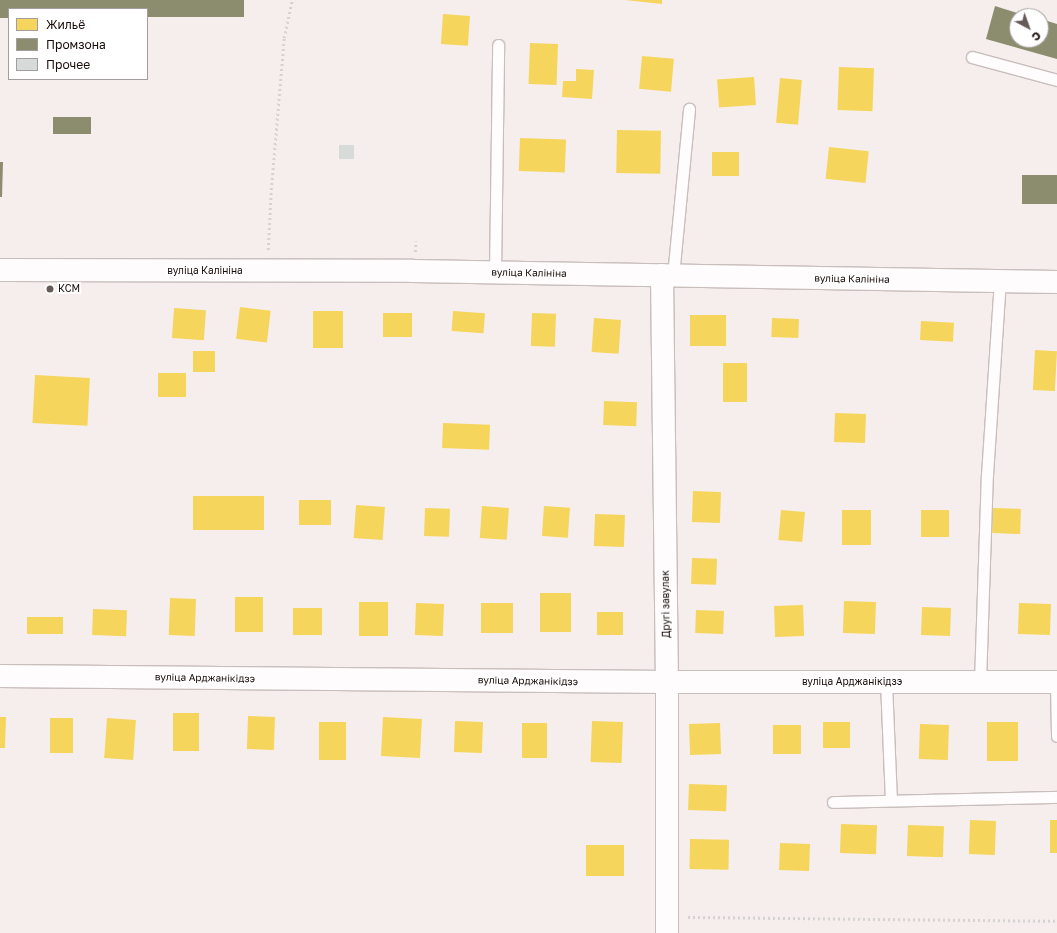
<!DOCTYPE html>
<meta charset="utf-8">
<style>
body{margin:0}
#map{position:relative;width:1057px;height:933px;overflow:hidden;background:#f6eeec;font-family:"Golos Text",sans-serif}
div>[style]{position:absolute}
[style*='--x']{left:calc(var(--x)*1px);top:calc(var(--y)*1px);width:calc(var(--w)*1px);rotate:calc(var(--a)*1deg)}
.homes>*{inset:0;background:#f6d55c;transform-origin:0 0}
.industry>*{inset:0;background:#8c8c6e;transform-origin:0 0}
.building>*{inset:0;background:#d6dbda;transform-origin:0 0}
.path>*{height:2.5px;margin-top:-1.25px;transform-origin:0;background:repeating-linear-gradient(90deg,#d5d2d2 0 2px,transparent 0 5px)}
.roads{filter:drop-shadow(1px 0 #c8bebc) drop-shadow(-1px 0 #c8bebc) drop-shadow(0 1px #c8bebc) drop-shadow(0 -1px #c8bebc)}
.lane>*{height:11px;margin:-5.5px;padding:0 5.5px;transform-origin:5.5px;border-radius:5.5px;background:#fefcfc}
.street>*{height:22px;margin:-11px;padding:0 11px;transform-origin:11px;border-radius:11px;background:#fefcfc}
.secondary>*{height:22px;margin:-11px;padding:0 11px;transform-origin:11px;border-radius:11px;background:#fefcfc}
.dots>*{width:11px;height:11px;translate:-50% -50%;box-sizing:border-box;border:2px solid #fff;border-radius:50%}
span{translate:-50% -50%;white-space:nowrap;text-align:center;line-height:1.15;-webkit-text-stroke:4px #fff;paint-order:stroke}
.street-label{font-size:10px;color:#180c0a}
.poi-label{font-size:10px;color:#180c0a}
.left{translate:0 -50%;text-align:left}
.legend{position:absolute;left:8px;top:8px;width:140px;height:72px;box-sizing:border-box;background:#fff;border:1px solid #a39e9d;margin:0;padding:5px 7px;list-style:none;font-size:12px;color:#180c0a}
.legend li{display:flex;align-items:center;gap:8px;height:20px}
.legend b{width:20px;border:1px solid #a39e9d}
.north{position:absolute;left:1009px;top:8px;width:40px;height:40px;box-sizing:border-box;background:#fff;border:1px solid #a39e9d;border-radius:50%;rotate:139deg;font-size:11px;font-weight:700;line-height:16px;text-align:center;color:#180c0a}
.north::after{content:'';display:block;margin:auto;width:14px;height:18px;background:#665b59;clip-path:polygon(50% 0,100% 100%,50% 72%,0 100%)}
</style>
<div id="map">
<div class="homes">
<i style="clip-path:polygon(625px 0,662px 0,662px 4px)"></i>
<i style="left:443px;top:14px;width:27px;height:30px;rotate:4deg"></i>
<i style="left:530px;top:43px;width:28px;height:41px;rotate:2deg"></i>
<i style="left:642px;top:56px;width:32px;height:33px;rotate:5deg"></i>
<i style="left:839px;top:67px;width:35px;height:43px;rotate:2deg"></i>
<i style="clip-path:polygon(576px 69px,594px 70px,592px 99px,562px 97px,563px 81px,576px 81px)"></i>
<i style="left:754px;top:77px;width:28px;height:37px;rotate:86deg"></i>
<i style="left:780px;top:78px;width:22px;height:45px;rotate:5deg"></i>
<i style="left:617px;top:130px;width:44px;height:43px;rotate:1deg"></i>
<i style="left:520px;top:138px;width:46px;height:33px;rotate:2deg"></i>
<i style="left:829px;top:147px;width:40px;height:32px;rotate:6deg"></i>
<i style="left:712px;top:152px;width:27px;height:24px"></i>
<i style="left:240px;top:307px;width:31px;height:32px;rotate:7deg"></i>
<i style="left:174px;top:308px;width:32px;height:30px;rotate:4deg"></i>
<i style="left:343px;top:311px;width:37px;height:30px;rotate:90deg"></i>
<i style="left:453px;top:311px;width:32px;height:20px;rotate:4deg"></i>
<i style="left:383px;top:313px;width:29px;height:24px"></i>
<i style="left:532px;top:313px;width:24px;height:33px;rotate:2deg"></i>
<i style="left:690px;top:315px;width:36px;height:31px"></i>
<i style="left:594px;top:318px;width:27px;height:34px;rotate:4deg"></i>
<i style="left:772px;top:318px;width:27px;height:19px;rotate:2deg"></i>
<i style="left:921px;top:321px;width:33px;height:19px;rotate:3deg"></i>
<i style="left:1035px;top:350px;width:22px;height:40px;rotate:3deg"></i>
<i style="left:193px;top:351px;width:22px;height:21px"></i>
<i style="left:747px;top:363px;width:39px;height:24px;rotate:90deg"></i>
<i style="left:158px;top:373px;width:28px;height:24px"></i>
<i style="left:35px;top:375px;width:55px;height:48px;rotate:3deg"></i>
<i style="left:604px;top:401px;width:33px;height:24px;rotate:2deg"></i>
<i style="left:835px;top:413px;width:31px;height:29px;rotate:2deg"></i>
<i style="left:443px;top:423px;width:47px;height:25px;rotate:2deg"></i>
<i style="left:693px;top:491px;width:28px;height:31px;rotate:2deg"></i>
<i style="left:264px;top:496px;width:34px;height:71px;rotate:90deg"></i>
<i style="left:299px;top:500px;width:32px;height:25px"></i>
<i style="left:356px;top:505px;width:29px;height:33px;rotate:4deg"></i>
<i style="left:482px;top:506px;width:27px;height:32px;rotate:4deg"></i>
<i style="left:544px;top:506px;width:26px;height:30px;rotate:4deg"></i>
<i style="left:425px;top:508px;width:25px;height:28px;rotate:2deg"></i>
<i style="left:993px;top:508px;width:28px;height:25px;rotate:2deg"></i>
<i style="left:781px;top:510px;width:24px;height:30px;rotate:5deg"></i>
<i style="left:871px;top:510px;width:35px;height:29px;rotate:90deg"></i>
<i style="left:921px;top:510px;width:28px;height:27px"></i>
<i style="left:595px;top:514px;width:30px;height:32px;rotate:2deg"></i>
<i style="left:692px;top:558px;width:25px;height:26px;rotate:2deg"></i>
<i style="left:571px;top:593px;width:39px;height:31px;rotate:90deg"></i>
<i style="left:235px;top:597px;width:28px;height:35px"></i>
<i style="left:170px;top:598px;width:26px;height:37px;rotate:2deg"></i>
<i style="left:844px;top:601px;width:32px;height:32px;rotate:2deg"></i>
<i style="left:359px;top:602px;width:29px;height:34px"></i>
<i style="left:416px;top:603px;width:28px;height:32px;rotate:2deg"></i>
<i style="left:481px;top:603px;width:32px;height:30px"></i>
<i style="left:1019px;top:603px;width:32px;height:31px;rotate:2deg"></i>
<i style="left:803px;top:605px;width:31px;height:29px;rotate:88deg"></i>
<i style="left:922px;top:607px;width:29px;height:28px;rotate:2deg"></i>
<i style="left:293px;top:608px;width:29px;height:27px"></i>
<i style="left:93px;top:609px;width:34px;height:26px;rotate:2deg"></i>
<i style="left:696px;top:610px;width:28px;height:23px;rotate:2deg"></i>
<i style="left:597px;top:612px;width:26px;height:23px"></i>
<i style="left:27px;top:617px;width:36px;height:17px"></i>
<i style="left:173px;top:713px;width:26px;height:38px"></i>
<i style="left:248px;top:716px;width:27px;height:33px;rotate:2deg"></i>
<i style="clip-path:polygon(0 717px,6px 717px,5px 748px,0 748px)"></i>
<i style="left:383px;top:717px;width:39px;height:39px;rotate:3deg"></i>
<i style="left:50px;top:718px;width:23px;height:35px"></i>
<i style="left:107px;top:718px;width:29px;height:40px;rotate:4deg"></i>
<i style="left:455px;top:721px;width:28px;height:31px;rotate:2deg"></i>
<i style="left:592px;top:721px;width:31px;height:41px;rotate:2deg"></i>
<i style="left:319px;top:722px;width:27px;height:38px"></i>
<i style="left:823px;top:722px;width:27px;height:26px"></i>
<i style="left:987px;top:722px;width:31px;height:39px"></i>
<i style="left:522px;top:723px;width:25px;height:35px"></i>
<i style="left:720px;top:723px;width:31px;height:31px;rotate:88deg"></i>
<i style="left:920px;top:724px;width:29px;height:35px;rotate:2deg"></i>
<i style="left:773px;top:725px;width:28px;height:29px"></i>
<i style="left:689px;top:784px;width:38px;height:26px;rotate:2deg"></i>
<i style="left:970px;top:820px;width:26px;height:34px;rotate:2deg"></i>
<i style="left:1050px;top:820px;width:7px;height:33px"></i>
<i style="left:841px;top:824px;width:36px;height:29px;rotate:2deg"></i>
<i style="left:908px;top:825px;width:36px;height:31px;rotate:2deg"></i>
<i style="left:690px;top:839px;width:39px;height:30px;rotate:1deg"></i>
<i style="left:780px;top:843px;width:30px;height:27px;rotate:2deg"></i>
<i style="left:586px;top:845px;width:38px;height:31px"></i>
</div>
<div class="industry">
<i style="clip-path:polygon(0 0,244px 0,244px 17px,147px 17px,147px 9px,9px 9px,9px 18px,0 18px)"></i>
<i style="clip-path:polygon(995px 6px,1027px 16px,1017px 16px,1017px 40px,1041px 40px,1041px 19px,1057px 24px,1057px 59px,986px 39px)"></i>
<i style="left:91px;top:117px;width:17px;height:38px;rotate:90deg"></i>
<i style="clip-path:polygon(0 162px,3px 162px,2px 197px,0 197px)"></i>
<i style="left:1057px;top:175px;width:29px;height:35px;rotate:90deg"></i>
</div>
<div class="building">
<i style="left:339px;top:145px;width:15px;height:14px"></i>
</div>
<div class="path">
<i style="--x:268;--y:250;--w:60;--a:-87.1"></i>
<i style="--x:271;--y:190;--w:153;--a:-85.1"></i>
<i style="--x:284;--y:38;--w:39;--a:-78"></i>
<i style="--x:415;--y:252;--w:11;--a:-85"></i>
<i style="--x:688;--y:917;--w:369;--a:0.6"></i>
</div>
<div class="roads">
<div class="lane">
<i style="--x:972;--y:57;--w:88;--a:15.1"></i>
<i style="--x:495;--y:273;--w:228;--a:-89.2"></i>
<i style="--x:673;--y:276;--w:168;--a:-84.5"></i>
<i style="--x:886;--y:682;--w:118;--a:87.6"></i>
<i style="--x:980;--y:682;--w:207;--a:-88.1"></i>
<i style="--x:987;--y:475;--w:194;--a:-86.2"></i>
<i style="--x:1056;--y:682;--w:54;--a:88.9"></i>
<i style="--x:833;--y:802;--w:224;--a:-1.3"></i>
</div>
<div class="street">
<i style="--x:662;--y:275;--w:407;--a:89.3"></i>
<i style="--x:667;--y:682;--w:251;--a:90"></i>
<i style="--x:0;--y:676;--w:667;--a:0.52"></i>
<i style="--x:667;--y:682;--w:390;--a:0"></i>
</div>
<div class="secondary">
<i style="--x:0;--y:270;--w:413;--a:0.1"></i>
<i style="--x:413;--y:271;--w:644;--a:0.98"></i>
</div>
</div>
<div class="dots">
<i style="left:50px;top:289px;background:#665b59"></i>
</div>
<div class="street-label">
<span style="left:205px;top:271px">вуліца Калініна</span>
<span style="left:529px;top:273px;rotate:1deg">вуліца Калініна</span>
<span style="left:852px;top:279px;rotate:1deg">вуліца Калініна</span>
<span style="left:666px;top:604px;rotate:-91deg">Другі завулак</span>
<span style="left:205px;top:678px;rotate:1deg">вуліца Арджанікідзэ</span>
<span style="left:528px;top:681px;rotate:1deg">вуліца Арджанікідзэ</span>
<span style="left:852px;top:682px">вуліца Арджанікідзэ</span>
</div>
<div class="poi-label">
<span class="left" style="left:58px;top:289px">КСМ</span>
</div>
<ul class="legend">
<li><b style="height:11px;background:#f6d55c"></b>Жильё</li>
<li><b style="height:11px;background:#8c8c6e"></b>Промзона</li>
<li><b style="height:11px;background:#d6dbda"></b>Прочее</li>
</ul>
<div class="north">С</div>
</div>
